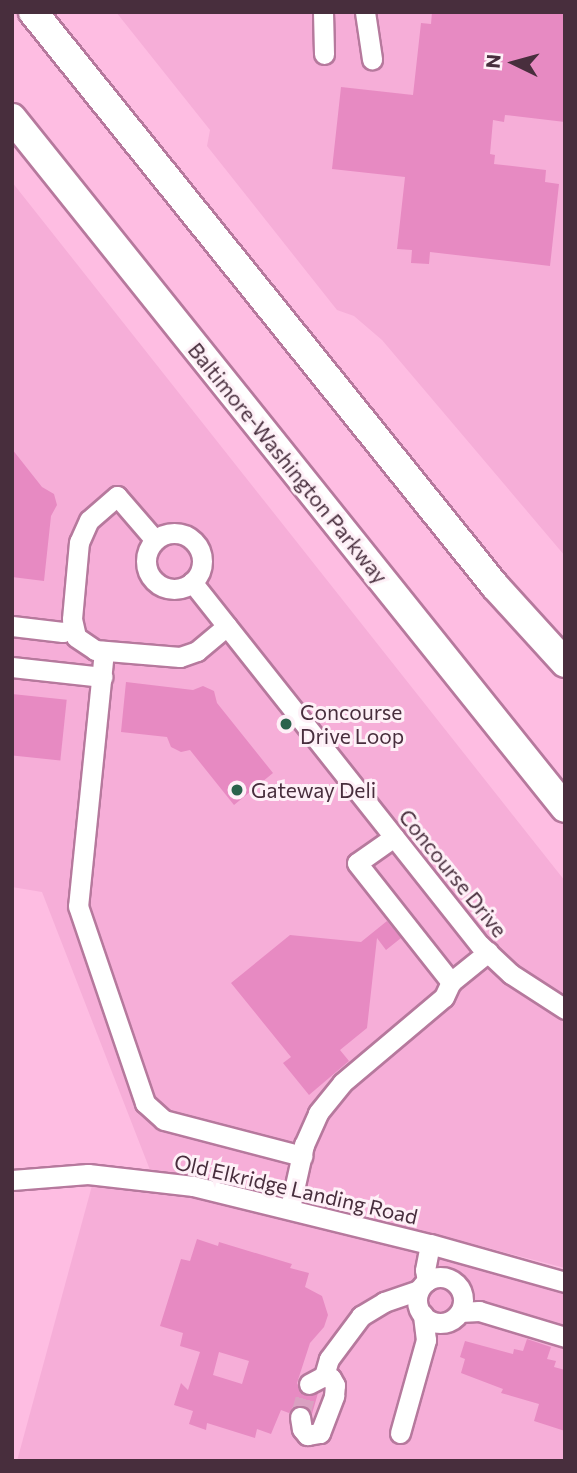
<!DOCTYPE html>
<style>
body{margin:0}
#map{position:relative;width:577px;height:1473px;overflow:hidden;background:#febde2;font-family:Commissioner,sans-serif}
div>[style]{position:absolute}
[style*='--x']{left:calc(var(--x)*1px);top:calc(var(--y)*1px);width:calc(var(--w)*1px);rotate:calc(var(--a)*1deg)}
.built>*{inset:0;background:#f6aed8}
.building>*{inset:0;background:#e78ac2;transform-origin:0 0}
.minor-tunnel>*{height:19px;margin-top:-9.5px;transform-origin:0;background:repeating-linear-gradient(90deg,#daa0c1 0 19px,transparent 0 29px)}
.roads{filter:drop-shadow(2px 0 #b6799d) drop-shadow(-2px 0 #b6799d) drop-shadow(0 2px #b6799d) drop-shadow(0 -2px #b6799d)}
.minor>*{height:19px;margin:-9.5px;padding:0 9.5px;transform-origin:9.5px;border-radius:9.5px;background:#fff}
.minor>.ring{margin:-9.5px;padding:0;box-sizing:content-box;background:none;border:19px solid #fff;border-radius:50%}
.highway>*{height:28px;margin:-14px;padding:0 14px;transform-origin:14px;border-radius:14px;background:#fff}
.dots>*{width:19px;height:19px;translate:-50% -50%;box-sizing:border-box;border:4px solid #fef0f7;border-radius:50%}
span{translate:-50% -50%;white-space:nowrap;text-align:center;line-height:1.15;-webkit-text-stroke:6px #fef0f7;paint-order:stroke}
.street-label{font-size:21px;color:#482e3d}
.poi-label{font-size:21px;color:#482e3d}
.left{translate:0 -50%;text-align:left}
.frame{position:absolute;inset:0;border:14px solid #482e3d;pointer-events:none}
.north{position:absolute;left:479px;top:28px;width:70px;height:70px;-webkit-text-stroke:5px #fef0f7;paint-order:stroke;rotate:275deg;font-size:19px;font-weight:700;line-height:28px;text-align:center;color:#482e3d}
.north::after{content:'';display:block;margin:auto;width:24px;height:32px;background:#482e3d;clip-path:polygon(50% 0,100% 100%,50% 72%,0 100%)}
</style>
<div id="map">
<div class="built">
<i style="clip-path:polygon(116px 12px,565px 12px,565px 556px,382px 340px,354px 316px,337px 310px,207px 146px,210px 130px)"></i>
<i style="clip-path:polygon(12px 182px,565px 881px,565px 1268px,273px 1193px,150px 1170px,42px 892px,12px 887px)"></i>
<i style="clip-path:polygon(93px 1182px,154px 1186px,290px 1218px,565px 1290px,565px 1461px,17px 1461px)"></i>
</div>
<div class="building">
<i style="clip-path:polygon(432px 12px,565px 12px,565px 122px,505px 115px,504px 122px,493px 120px,490px 154px,495px 155px,494px 164px,546px 170px,545px 182px,559px 184px,550px 266px,430px 252px,429px 264px,411px 263px,412px 250px,397px 249px,405px 177px,332px 169px,341px 87px,413px 95px,421px 23px,431px 24px)"></i>
<i style="clip-path:polygon(12px 449px,42px 487px,54px 494px,57px 505px,51px 516px,44px 581px,12px 577px)"></i>
<i style="clip-path:polygon(126px 682px,193px 690px,203px 686px,214px 691px,217px 703px,273px 773px,234px 805px,190px 750px,181px 752px,171px 747px,167px 737px,121px 732px)"></i>
<i style="left:12px;top:694px;width:55px;height:61px;rotate:6deg"></i>
<i style="clip-path:polygon(387px 921px,401px 938px,386px 950px,377px 938px,367px 1028px,340px 1050px,349px 1061px,309px 1095px,283px 1063px,291px 1057px,231px 983px,290px 935px,361px 942px)"></i>
<i style="clip-path:polygon(evenodd,197px 1239px,218px 1246px,219px 1242px,292px 1264px,290px 1268px,309px 1273px,305px 1287px,322px 1296px,328px 1315px,324px 1327px,310px 1343px,297px 1383px,303px 1395px,318px 1393px,312px 1414px,304px 1405px,293px 1407px,289px 1413px,281px 1410px,271px 1434px,257px 1429px,255px 1438px,207px 1423px,206px 1430px,189px 1424px,193px 1411px,174px 1405px,181px 1383px,188px 1390px,200px 1352px,180px 1346px,183px 1333px,160px 1326px,181px 1259px,190px 1261px,197px 1239px,219px 1352px,249px 1361px,242px 1384px,213px 1375px,219px 1352px)"></i>
<i style="clip-path:polygon(527px 1339px,551px 1347px,547px 1359px,556px 1361px,554px 1367px,565px 1370px,565px 1431px,534px 1421px,539px 1404px,501px 1393px,503px 1389px,461px 1373px,465px 1359px,460px 1357px,465px 1341px,513px 1354px,514px 1349px,523px 1351px)"></i>
</div>
<div class="minor-tunnel">
<i style="--x:300;--y:1417;--w:34;--a:-75"></i>
</div>
<div class="roads">
<div class="minor">
<i style="--x:323;--y:12;--w:42;--a:88.6"></i>
<i style="--x:365;--y:12;--w:48;--a:81.5"></i>
<i class="ring" style="left:146px;top:533px;width:37px;height:37px"></i>
<i style="--x:155;--y:540;--w:58;--a:-130.8"></i>
<i style="--x:117;--y:496;--w:37;--a:139"></i>
<i style="--x:89;--y:520;--w:24;--a:114"></i>
<i style="--x:79;--y:542;--w:77;--a:95.2"></i>
<i style="--x:72;--y:619;--w:18;--a:77"></i>
<i style="--x:76;--y:637;--w:23;--a:34"></i>
<i style="--x:95;--y:650;--w:85;--a:4.7"></i>
<i style="--x:180;--y:657;--w:18;--a:-19"></i>
<i style="--x:197;--y:651;--w:39;--a:-40"></i>
<i style="--x:192;--y:582;--w:463;--a:51.6"></i>
<i style="--x:480;--y:945;--w:42;--a:43.1"></i>
<i style="--x:511;--y:974;--w:64;--a:32.9"></i>
<i style="--x:12;--y:626;--w:51;--a:6.7"></i>
<i style="--x:63;--y:632;--w:9;--a:-18"></i>
<i style="--x:104;--y:651;--w:256;--a:95.8"></i>
<i style="--x:78;--y:906;--w:208;--a:71.2"></i>
<i style="--x:145;--y:1103;--w:25;--a:42"></i>
<i style="--x:164;--y:1120;--w:143;--a:14.6"></i>
<i style="--x:12;--y:667;--w:91;--a:6.3"></i>
<i style="--x:394;--y:837;--w:45;--a:144.9"></i>
<i style="--x:357;--y:863;--w:152;--a:51.7"></i>
<i style="--x:451;--y:982;--w:48;--a:-39"></i>
<i style="--x:12;--y:1180;--w:76;--a:-4.5"></i>
<i style="--x:88;--y:1174;--w:106;--a:6.5"></i>
<i style="--x:193;--y:1186;--w:244;--a:13.8"></i>
<i style="--x:430;--y:1244;--w:140;--a:15.7"></i>
<i style="--x:290;--y:1208;--w:65;--a:-77.5"></i>
<i style="--x:304;--y:1145;--w:35;--a:-66"></i>
<i style="--x:318;--y:1113;--w:38;--a:-51"></i>
<i style="--x:342;--y:1083;--w:133;--a:-40.1"></i>
<i style="--x:444;--y:997;--w:17;--a:-65"></i>
<i class="ring" style="left:417px;top:1277px;width:27px;height:27px"></i>
<i style="--x:427;--y:1281;--w:11;--a:-100"></i>
<i style="--x:425;--y:1270;--w:26;--a:-79"></i>
<i style="--x:460;--y:1312;--w:19;--a:-3"></i>
<i style="--x:479;--y:1311;--w:90;--a:16.8"></i>
<i style="--x:324;--y:1376;--w:18;--a:-74"></i>
<i style="--x:329;--y:1359;--w:54;--a:-53.3"></i>
<i style="--x:361;--y:1316;--w:27;--a:-31"></i>
<i style="--x:384;--y:1302;--w:37;--a:-19"></i>
<i style="--x:300;--y:1417;--w:12;--a:81"></i>
<i style="--x:302;--y:1429;--w:8;--a:50"></i>
<i style="--x:307;--y:1435;--w:13;--a:-9"></i>
<i style="--x:320;--y:1433;--w:40;--a:-69"></i>
<i style="--x:334;--y:1396;--w:11;--a:-85"></i>
<i style="--x:335;--y:1385;--w:8;--a:-120"></i>
<i style="--x:331;--y:1378;--w:7;--a:-164"></i>
<i style="--x:324;--y:1376;--w:17;--a:152"></i>
<i style="--x:400;--y:1433;--w:97;--a:-74.4"></i>
<i style="--x:426;--y:1340;--w:26;--a:-97"></i>
</div>
<div class="highway">
<i style="--x:33;--y:12;--w:737;--a:51.17"></i>
<i style="--x:495;--y:586;--w:104;--a:47.7"></i>
<i style="--x:12;--y:118;--w:884;--a:51.29"></i>
</div>
</div>
<div class="dots">
<i style="left:286px;top:724px;background:#2a634c"></i>
<i style="left:237px;top:790px;background:#2a634c"></i>
</div>
<div class="street-label">
<span style="left:288px;top:463px;rotate:51deg">Baltimore-Washington Parkway</span>
<span style="left:453px;top:873px;rotate:51deg">Concourse Drive</span>
<span style="left:296px;top:1189px;rotate:13deg">Old Elkridge Landing Road</span>
</div>
<div class="poi-label">
<span class="left" style="left:300px;top:724px">Concourse<br>Drive Loop</span>
<span class="left" style="left:251px;top:790px">Gateway Deli</span>
</div>
<div class="frame"></div>
<div class="north">N</div>
</div>
